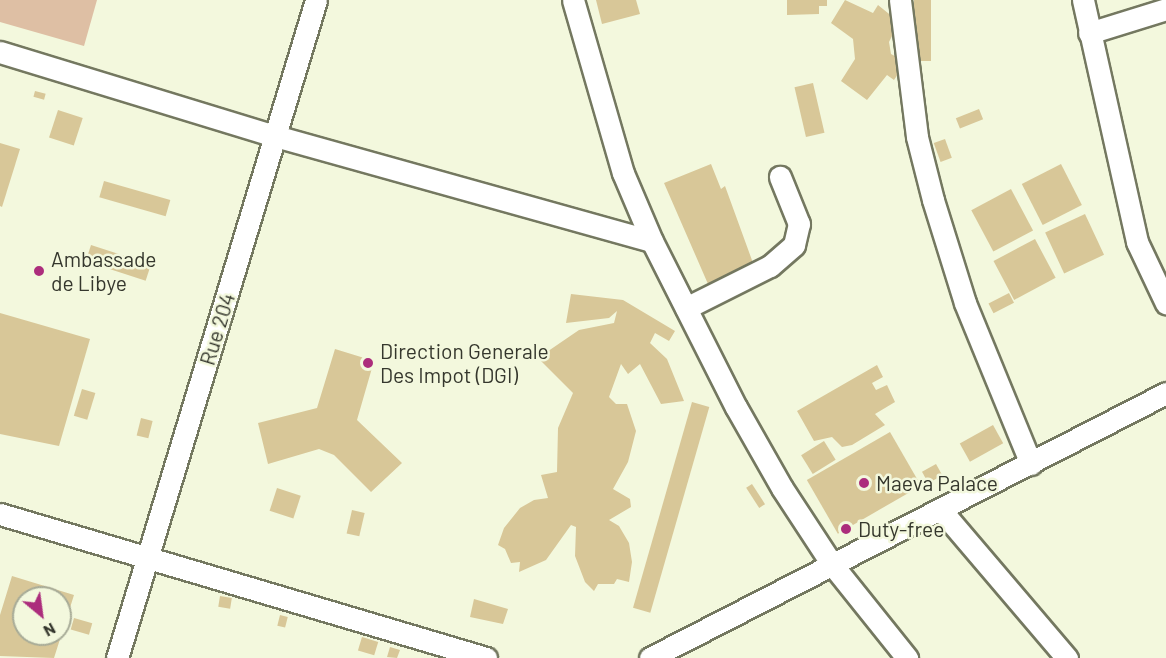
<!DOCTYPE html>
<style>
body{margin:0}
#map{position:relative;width:1166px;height:658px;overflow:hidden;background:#f3f8dd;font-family:Barlow,sans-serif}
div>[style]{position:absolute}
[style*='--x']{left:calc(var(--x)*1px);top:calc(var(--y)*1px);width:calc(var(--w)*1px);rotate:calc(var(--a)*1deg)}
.green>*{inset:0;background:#debfa4}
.building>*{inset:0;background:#d8c798;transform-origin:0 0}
.roads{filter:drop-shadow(2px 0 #747860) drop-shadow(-2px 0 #747860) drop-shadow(0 2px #747860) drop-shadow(0 -2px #747860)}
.minor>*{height:21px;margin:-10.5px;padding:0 10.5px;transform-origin:10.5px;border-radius:10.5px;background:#fff}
.dots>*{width:16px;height:16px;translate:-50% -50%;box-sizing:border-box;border:3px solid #f3f8dd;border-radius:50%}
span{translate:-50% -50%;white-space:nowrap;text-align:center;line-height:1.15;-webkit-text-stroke:5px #f3f8dd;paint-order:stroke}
.poi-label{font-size:21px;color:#35372d}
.left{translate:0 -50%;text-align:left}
.street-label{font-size:21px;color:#35372d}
.north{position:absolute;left:12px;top:586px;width:60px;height:60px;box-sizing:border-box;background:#f3f8dd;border:2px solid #a7ab97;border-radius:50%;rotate:151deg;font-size:16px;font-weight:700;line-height:24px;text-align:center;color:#35372d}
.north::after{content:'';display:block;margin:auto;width:21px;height:27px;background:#ac2d7c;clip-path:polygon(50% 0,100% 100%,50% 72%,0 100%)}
</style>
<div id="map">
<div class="green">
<i style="clip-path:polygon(0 0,97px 0,84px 46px,0 22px)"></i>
</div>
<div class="building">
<i style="clip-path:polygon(596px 0,636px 0,640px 14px,602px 24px)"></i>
<i style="clip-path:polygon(787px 0,827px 0,827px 6px,819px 6px,819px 14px,787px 15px)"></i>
<i style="clip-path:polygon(845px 0,873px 13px,878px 5px,899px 22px,889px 42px,891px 54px,906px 62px,894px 80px,887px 75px,867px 100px,841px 81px,855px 59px,853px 39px,831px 23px)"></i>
<i style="left:914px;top:0;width:17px;height:61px"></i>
<i style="left:813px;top:83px;width:51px;height:19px;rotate:77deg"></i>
<i style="left:35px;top:91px;width:11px;height:6px;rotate:15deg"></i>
<i style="left:979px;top:109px;width:11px;height:25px;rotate:68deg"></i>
<i style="left:58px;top:110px;width:26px;height:29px;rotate:18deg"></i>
<i style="left:945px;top:139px;width:20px;height:12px;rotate:70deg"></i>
<i style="clip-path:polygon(0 143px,20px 149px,2px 207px,0 206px)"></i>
<i style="clip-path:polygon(711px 164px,721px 189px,725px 186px,753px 263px,708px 284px,664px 183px)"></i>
<i style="left:1061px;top:164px;width:46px;height:44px;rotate:63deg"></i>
<i style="left:104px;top:181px;width:69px;height:17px;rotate:16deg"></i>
<i style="left:1011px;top:189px;width:47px;height:45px;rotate:62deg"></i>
<i style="left:1085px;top:214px;width:45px;height:44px;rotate:65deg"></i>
<i style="left:1035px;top:239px;width:44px;height:47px;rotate:62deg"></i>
<i style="left:91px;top:245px;width:63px;height:17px;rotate:18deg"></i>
<i style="left:1009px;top:293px;width:11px;height:23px;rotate:63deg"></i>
<i style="clip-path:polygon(571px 294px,623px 300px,675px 331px,669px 341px,655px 333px,650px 343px,667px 359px,684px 401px,661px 404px,640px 364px,628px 374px,621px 364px,609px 397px,616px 404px,627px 404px,636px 431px,628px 462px,613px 489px,630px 499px,631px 507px,609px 520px,619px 526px,629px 543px,632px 562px,629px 582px,617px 579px,614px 584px,598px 584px,594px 591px,585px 582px,575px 556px,576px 527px,571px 525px,546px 560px,519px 572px,520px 562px,511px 563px,505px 549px,498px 545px,504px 528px,520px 508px,534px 500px,548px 498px,541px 475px,557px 472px,558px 428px,573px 393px,538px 358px,579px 330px,614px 323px,617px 311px,609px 318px,566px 323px)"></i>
<i style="clip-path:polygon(0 313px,90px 339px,59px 446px,0 434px)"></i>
<i style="clip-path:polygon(335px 349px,374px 361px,357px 420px,402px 463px,371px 492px,334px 455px,319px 449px,268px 464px,258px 423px,317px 408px)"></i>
<i style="clip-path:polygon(877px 365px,883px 377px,872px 383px,876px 390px,887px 385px,895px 402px,875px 414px,885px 425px,852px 445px,842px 447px,832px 437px,814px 441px,797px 411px)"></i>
<i style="left:82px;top:389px;width:14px;height:28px;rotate:17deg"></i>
<i style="left:692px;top:402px;width:18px;height:214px;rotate:16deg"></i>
<i style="left:141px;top:418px;width:12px;height:18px;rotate:14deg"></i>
<i style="left:993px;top:425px;width:21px;height:38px;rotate:61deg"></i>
<i style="left:890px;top:432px;width:62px;height:96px;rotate:60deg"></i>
<i style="left:824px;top:441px;width:22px;height:27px;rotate:58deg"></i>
<i style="left:936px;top:464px;width:13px;height:16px;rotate:61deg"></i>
<i style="left:752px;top:484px;width:24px;height:7px;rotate:57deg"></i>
<i style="left:277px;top:488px;width:25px;height:24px;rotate:18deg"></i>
<i style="left:352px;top:510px;width:13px;height:24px;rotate:13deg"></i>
<i style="clip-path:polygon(evenodd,12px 576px,74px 595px,54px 658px,0 656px,0 615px,12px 576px,24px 598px,60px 598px,60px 634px,24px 634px,24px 598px)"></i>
<i style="left:220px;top:596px;width:12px;height:11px;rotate:9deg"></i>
<i style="clip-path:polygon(474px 599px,508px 609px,503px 624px,470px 617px)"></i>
<i style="left:280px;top:615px;width:8px;height:11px;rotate:14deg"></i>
<i style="left:74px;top:618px;width:19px;height:12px;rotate:16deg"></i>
<i style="left:362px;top:637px;width:17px;height:14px;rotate:17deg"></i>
<i style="clip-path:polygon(390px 647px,400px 650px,397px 658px,387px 657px)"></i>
</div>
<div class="roads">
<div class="minor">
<i style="--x:573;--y:0;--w:180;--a:73.9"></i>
<i style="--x:623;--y:173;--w:74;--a:66.9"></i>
<i style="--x:652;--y:241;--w:186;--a:63.2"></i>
<i style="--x:736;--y:407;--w:93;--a:60.4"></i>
<i style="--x:782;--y:488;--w:90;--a:56.8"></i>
<i style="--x:831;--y:563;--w:122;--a:51.3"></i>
<i style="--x:900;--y:0;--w:138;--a:82.9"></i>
<i style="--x:917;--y:137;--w:65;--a:75.7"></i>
<i style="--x:933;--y:200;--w:108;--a:72.7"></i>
<i style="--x:965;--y:303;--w:174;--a:67.7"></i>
<i style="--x:1083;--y:0;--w:248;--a:77.4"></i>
<i style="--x:1137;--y:242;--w:68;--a:64.6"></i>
<i style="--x:1089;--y:33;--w:81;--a:-17.3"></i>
<i style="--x:0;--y:52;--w:288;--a:17"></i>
<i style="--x:275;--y:136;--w:391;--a:15.6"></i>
<i style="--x:686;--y:308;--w:94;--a:-26.6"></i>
<i style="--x:770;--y:266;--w:32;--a:-41"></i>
<i style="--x:794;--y:245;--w:22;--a:-77"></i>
<i style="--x:799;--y:224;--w:51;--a:-112"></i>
<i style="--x:940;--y:509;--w:196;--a:49.6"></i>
<i style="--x:0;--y:514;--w:507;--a:16.5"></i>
<i style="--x:117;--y:658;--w:687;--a:-73.17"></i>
<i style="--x:650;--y:658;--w:580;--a:-27.18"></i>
</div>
</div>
<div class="dots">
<i style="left:39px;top:271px;background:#ac2d7c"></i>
<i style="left:368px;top:363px;background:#ac2d7c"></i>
<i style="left:864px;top:483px;background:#ac2d7c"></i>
<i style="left:846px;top:529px;background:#ac2d7c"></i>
</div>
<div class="poi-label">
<span class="left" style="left:51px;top:271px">Ambassade<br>de Libye</span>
<span class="left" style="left:380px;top:363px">Direction Generale<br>Des Impot (DGI)</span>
<span class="left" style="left:876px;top:483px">Maeva Palace</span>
<span class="left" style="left:858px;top:529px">Duty-free</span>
</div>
<div class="street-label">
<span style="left:217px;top:329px;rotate:-73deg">Rue 204</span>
</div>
<div class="north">N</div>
</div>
